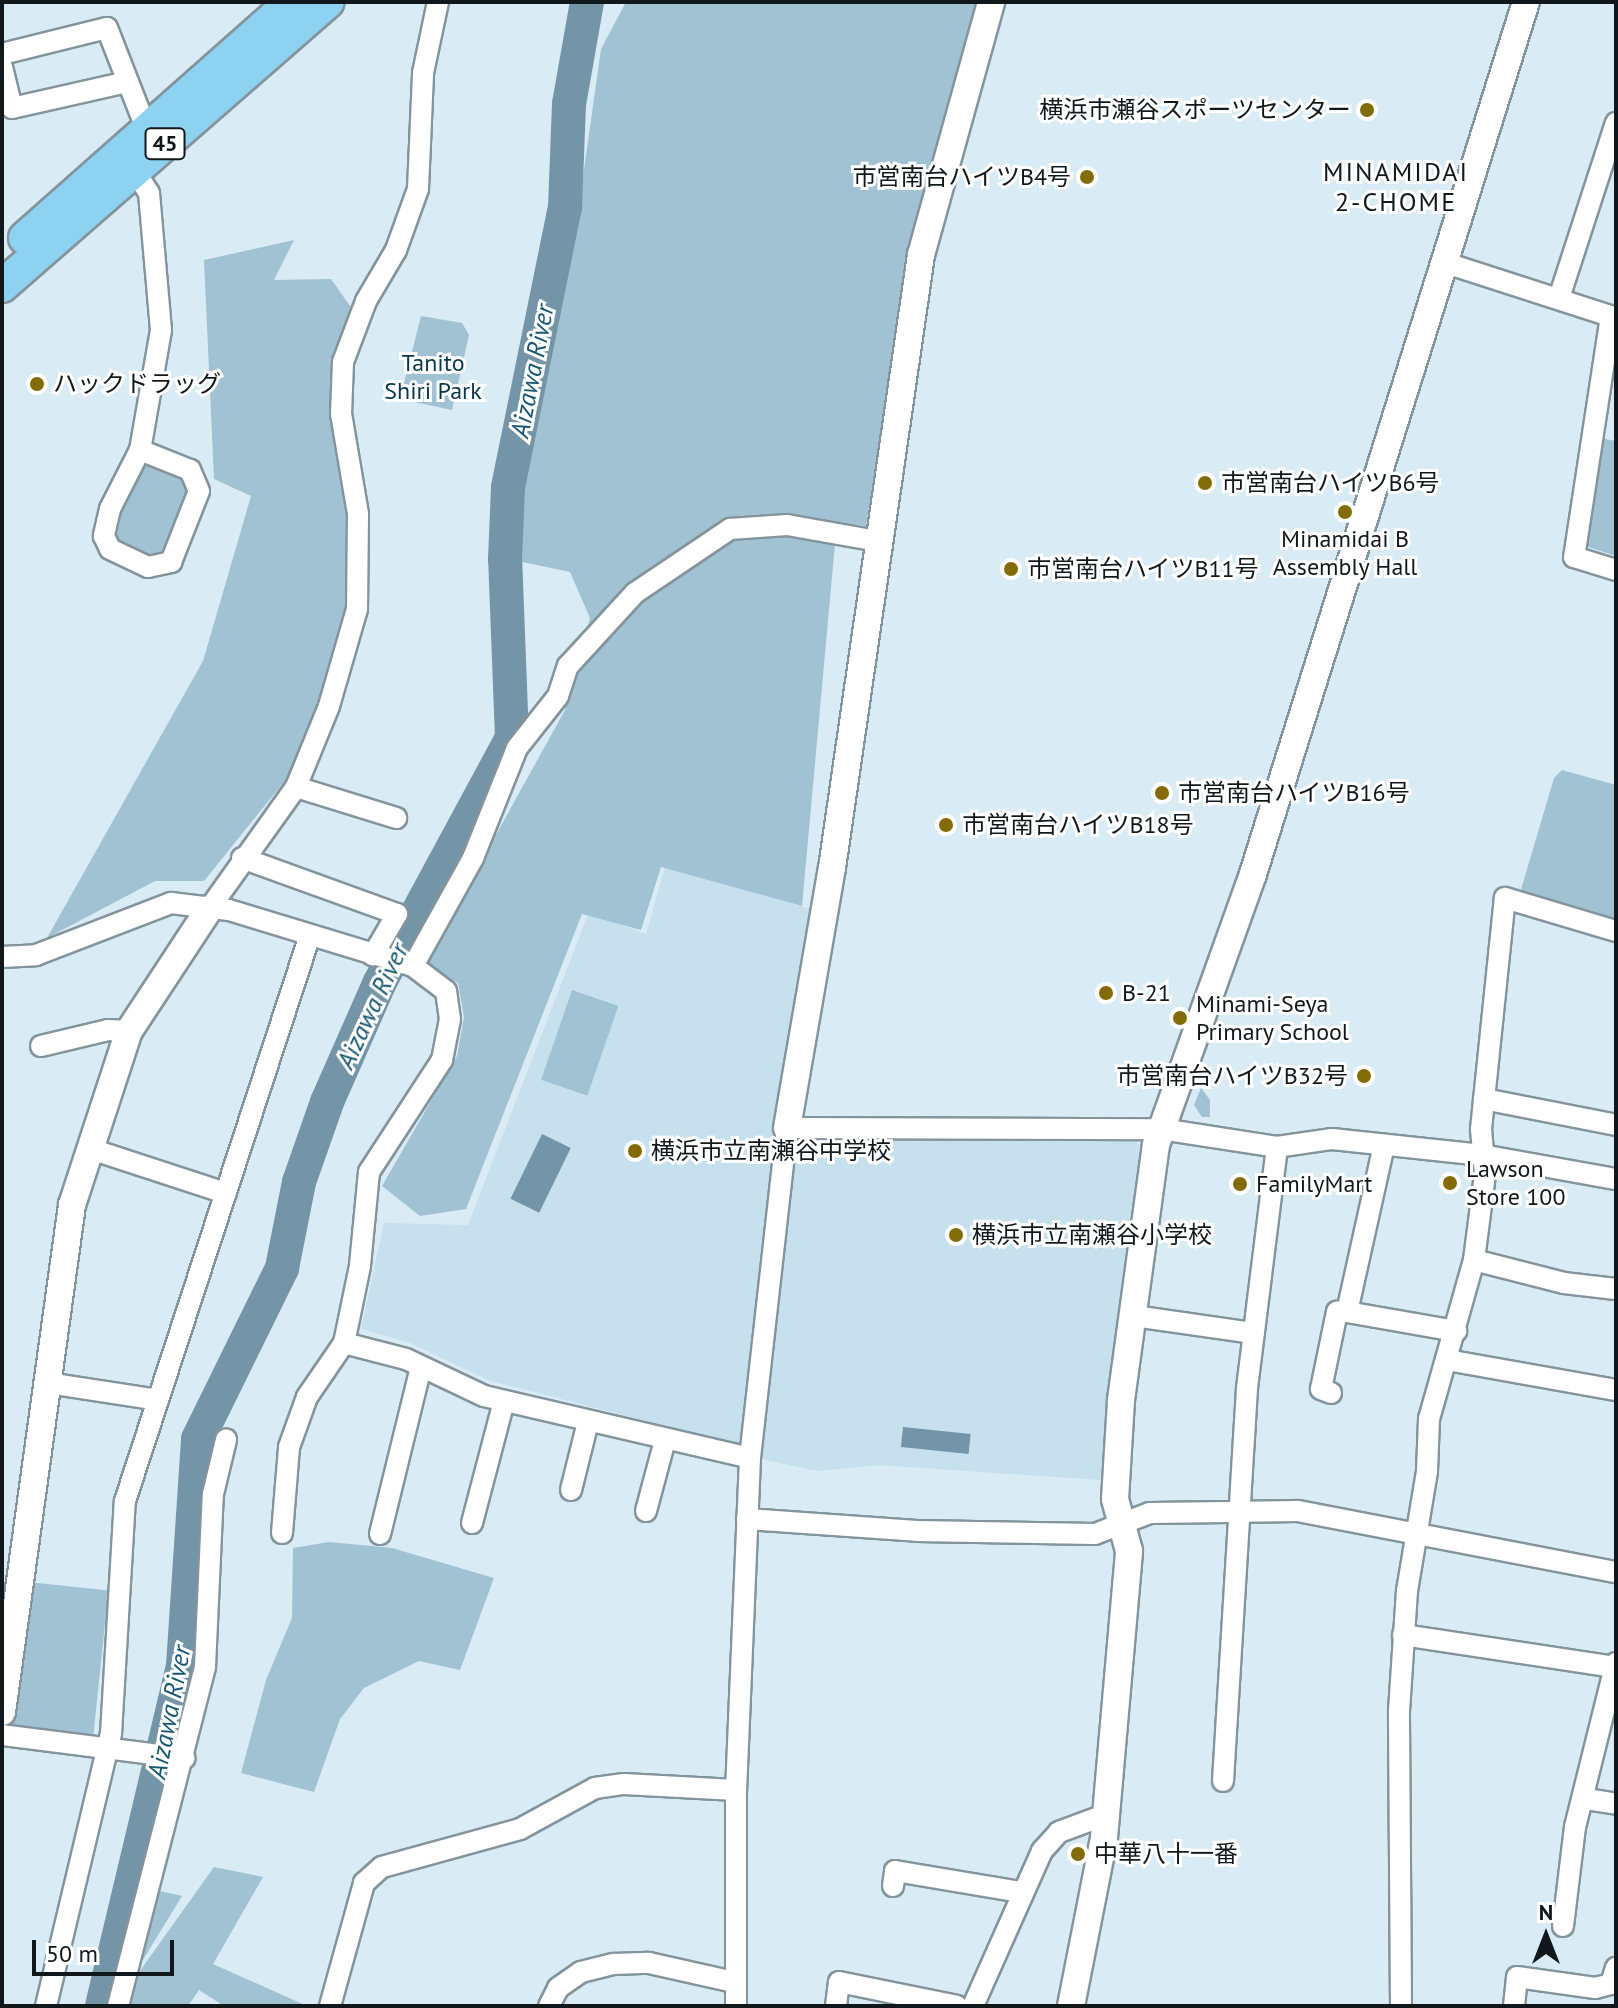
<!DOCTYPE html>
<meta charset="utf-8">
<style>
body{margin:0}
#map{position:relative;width:1618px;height:2008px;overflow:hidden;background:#d9ebf4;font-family:"PT Sans","Noto Sans JP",sans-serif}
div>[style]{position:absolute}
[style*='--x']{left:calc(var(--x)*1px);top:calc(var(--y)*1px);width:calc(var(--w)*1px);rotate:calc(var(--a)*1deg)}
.built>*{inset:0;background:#c7e0ee}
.green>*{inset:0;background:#a0c2d3;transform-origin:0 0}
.water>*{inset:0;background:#7495a7;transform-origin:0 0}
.river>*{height:34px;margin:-17px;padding:0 17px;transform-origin:17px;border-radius:17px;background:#7495a7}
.roads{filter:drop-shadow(2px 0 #84949d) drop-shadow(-2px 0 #84949d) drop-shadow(0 2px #84949d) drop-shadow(0 -2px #84949d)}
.minor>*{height:20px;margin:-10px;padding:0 10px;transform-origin:10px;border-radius:10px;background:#fff}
.tertiary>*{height:26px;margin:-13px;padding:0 13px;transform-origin:13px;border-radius:13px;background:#fff}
.primary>*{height:32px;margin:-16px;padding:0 16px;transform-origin:16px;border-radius:16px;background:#8dd3f1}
.dots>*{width:22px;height:22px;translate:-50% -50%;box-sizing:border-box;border:4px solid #fff;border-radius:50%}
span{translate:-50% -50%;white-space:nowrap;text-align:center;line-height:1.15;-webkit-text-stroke:6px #fff;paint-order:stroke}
.shield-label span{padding:2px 6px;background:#fff;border:2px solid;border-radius:6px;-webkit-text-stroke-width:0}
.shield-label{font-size:22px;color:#11181b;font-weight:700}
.poi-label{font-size:24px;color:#11181b}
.right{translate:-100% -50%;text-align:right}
.left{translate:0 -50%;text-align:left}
.park-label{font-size:24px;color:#05384c}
.neighbourhood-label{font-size:26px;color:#11181b;letter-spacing:2px}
.water-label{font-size:26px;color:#165671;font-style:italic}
.frame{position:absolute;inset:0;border:4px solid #11181b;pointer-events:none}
.north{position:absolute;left:1506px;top:1896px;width:80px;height:80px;-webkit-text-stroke:6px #fff;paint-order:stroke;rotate:0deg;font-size:22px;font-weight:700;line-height:32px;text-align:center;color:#11181b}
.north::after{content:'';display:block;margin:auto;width:28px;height:36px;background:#11181b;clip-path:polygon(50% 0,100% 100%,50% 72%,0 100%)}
.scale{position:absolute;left:32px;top:1940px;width:142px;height:36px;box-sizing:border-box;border:4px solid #11181b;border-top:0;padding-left:10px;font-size:24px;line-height:28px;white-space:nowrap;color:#11181b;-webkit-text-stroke:6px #fff;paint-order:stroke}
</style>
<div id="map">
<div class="built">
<i style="clip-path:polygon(665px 867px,811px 909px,780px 1080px,741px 1445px,490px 1381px,410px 1343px,361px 1329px,384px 1223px,468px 1225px,589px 912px,646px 934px)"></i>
<i style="clip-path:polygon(795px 1141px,1136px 1141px,1141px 1148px,1100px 1480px,879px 1465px,818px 1471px,765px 1460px,758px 1453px)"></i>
</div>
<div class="green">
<i style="clip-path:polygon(626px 2px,982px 2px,908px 257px,866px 526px,837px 522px,802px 906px,661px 867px,641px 930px,582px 914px,466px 1209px,420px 1216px,382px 1186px,457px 1056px,464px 1017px,458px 983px,425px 963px,565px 710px,590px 618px,570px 572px,498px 557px,537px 326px,581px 191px,601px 49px)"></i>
<i style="clip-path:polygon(294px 240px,274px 280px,331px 279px,355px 313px,335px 367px,348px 510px,349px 616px,292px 772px,204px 881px,155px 881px,47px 938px,203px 661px,251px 496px,214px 479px,204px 260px)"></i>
<i style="clip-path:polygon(421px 316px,462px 323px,469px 335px,452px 410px,400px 399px)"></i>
<i style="clip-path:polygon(1600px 438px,1616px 441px,1616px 556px,1576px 543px)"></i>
<i style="clip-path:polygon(144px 459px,182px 475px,190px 489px,167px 555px,151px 560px,115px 544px,112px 537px,115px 513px)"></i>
<i style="clip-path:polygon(1562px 770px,1616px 785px,1616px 919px,1520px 893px,1554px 778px)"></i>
<i style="left:572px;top:990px;width:49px;height:95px;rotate:19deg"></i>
<i style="clip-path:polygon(1201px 1088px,1210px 1100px,1210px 1117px,1202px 1117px,1194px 1105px)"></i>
<i style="clip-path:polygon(329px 1542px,392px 1548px,494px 1578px,460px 1670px,419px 1661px,364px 1688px,340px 1719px,314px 1792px,241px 1773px,266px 1680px,292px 1618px,293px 1548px)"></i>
<i style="left:28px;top:1582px;width:81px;height:147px;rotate:6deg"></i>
<i style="clip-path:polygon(214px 1867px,263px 1877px,213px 1964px,307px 2006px,224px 2006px,199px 1990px,188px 2006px,128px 2006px,137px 1975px)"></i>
<i style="clip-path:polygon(160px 1891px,182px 1896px,141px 1963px)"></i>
</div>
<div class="water">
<i style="left:542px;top:1134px;width:32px;height:72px;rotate:26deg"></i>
<i style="left:903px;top:1427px;width:68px;height:20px;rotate:6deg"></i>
</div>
<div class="river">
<i style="--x:102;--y:2006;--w:350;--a:-76.6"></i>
<i style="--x:183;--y:1666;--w:227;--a:-86.2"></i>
<i style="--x:198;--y:1439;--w:191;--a:-63.8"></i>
<i style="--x:282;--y:1268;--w:88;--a:-78.8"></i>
<i style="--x:299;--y:1182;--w:85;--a:-70.7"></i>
<i style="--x:327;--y:1102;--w:131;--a:-66.2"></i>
<i style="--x:380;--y:982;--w:277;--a:-61.6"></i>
<i style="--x:512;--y:738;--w:179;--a:-92.2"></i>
<i style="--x:505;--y:559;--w:72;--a:-87.6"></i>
<i style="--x:508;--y:487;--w:285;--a:-78.5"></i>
<i style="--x:565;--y:208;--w:104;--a:-87.8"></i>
<i style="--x:569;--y:104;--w:104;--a:-80"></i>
</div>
<div class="roads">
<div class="minor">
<i style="--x:2;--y:54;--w:108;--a:-13.9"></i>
<i style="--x:107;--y:28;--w:107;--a:68.7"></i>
<i style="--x:2;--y:67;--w:42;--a:76.3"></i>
<i style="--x:12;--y:108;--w:118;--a:-12.7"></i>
<i style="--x:135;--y:171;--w:26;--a:58"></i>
<i style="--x:149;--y:193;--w:138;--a:85"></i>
<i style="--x:161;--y:330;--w:122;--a:99.9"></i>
<i style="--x:140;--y:450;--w:66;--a:117"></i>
<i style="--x:110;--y:509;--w:28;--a:103"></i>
<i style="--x:104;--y:536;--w:14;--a:65"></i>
<i style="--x:110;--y:549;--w:42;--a:25.3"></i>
<i style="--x:148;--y:567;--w:24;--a:-12"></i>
<i style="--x:171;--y:562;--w:76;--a:-68.5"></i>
<i style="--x:199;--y:491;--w:23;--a:-113"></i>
<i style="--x:190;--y:470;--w:54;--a:-158.2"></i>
<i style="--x:1443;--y:262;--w:182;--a:17.9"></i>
<i style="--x:1559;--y:298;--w:184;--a:-72"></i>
<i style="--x:1611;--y:316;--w:244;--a:98.7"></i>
<i style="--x:1574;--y:557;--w:44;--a:17.2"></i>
<i style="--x:296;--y:787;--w:105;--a:17.2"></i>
<i style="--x:242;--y:858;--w:165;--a:19.9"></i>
<i style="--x:397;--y:914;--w:48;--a:120.3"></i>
<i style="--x:209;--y:909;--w:150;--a:-54.5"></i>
<i style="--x:296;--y:787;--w:87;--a:-67.8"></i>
<i style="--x:329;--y:706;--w:101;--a:-73.9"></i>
<i style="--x:357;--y:609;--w:95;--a:-89.4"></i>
<i style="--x:358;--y:514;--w:101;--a:-99.6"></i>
<i style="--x:341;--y:414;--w:52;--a:-87.8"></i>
<i style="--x:343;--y:362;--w:65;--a:-69.3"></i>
<i style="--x:366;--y:301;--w:59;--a:-59.5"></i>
<i style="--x:396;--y:250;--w:65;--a:-70.2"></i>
<i style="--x:418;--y:189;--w:116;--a:-87.5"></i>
<i style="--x:423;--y:73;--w:73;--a:-78.1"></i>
<i style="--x:2;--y:957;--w:34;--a:-3"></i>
<i style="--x:36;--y:955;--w:145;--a:-21.1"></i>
<i style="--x:171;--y:903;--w:58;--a:6.9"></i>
<i style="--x:229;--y:910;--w:192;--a:16.9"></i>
<i style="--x:413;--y:966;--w:41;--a:37.1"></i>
<i style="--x:446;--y:991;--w:28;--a:82"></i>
<i style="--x:450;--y:1019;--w:42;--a:101"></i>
<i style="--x:442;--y:1060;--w:134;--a:123.1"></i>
<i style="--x:369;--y:1172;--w:94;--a:95.5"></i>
<i style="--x:360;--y:1266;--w:79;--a:101.7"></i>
<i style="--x:344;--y:1343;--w:64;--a:14.5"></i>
<i style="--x:406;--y:1359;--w:86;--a:25.4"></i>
<i style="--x:484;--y:1396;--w:273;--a:13.1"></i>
<i style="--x:750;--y:1458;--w:332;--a:92.4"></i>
<i style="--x:736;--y:1790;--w:216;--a:90"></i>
<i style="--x:413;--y:966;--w:124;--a:-60.9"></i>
<i style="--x:473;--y:858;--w:118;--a:-68.2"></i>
<i style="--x:517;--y:748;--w:66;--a:-51.7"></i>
<i style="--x:558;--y:696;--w:32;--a:-72"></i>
<i style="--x:568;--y:666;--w:99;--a:-47.5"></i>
<i style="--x:635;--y:593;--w:115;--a:-34"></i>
<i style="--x:730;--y:529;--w:57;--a:-4"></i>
<i style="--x:787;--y:525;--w:92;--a:10"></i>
<i style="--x:41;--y:1046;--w:69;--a:-13.4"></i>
<i style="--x:108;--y:1030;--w:21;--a:3"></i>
<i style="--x:1484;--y:1099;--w:135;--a:11.1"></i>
<i style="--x:1384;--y:1145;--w:171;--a:102.5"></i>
<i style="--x:1347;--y:1312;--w:111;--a:9.9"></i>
<i style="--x:88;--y:1148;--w:145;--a:18.1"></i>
<i style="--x:1474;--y:1260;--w:93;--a:14.3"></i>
<i style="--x:1564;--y:1283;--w:52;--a:6.6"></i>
<i style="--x:1134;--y:1316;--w:121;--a:8.1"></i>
<i style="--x:1447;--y:1360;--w:172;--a:10.1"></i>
<i style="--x:47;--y:1383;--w:112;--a:8.7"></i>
<i style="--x:1331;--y:1393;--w:11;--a:-158"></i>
<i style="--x:1321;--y:1389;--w:79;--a:-78.3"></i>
<i style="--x:1337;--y:1312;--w:10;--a:0"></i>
<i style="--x:750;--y:1458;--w:332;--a:-83.6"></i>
<i style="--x:787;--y:1128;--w:374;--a:0.2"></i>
<i style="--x:1161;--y:1129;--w:117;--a:8.8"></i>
<i style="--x:1277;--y:1147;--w:56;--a:-8.3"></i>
<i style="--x:1332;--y:1139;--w:151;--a:6.1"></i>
<i style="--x:1482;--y:1155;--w:136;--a:10.2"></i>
<i style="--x:571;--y:1490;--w:70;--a:-76"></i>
<i style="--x:646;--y:1511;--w:73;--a:-75"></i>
<i style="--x:747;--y:1519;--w:170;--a:4"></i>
<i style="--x:917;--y:1531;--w:178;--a:1"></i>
<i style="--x:1095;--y:1534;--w:59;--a:-20.9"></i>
<i style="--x:1150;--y:1513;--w:148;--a:-0.8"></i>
<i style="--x:1298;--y:1511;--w:324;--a:10.9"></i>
<i style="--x:472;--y:1523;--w:126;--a:-75.3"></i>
<i style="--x:282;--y:1533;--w:86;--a:-85.3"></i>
<i style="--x:289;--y:1447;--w:53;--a:-70.2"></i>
<i style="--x:307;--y:1397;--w:65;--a:-55.6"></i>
<i style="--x:380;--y:1534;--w:172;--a:-76.2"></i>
<i style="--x:1403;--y:1635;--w:214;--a:8.6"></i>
<i style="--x:2;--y:1735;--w:184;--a:7.2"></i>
<i style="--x:1223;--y:1781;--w:394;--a:-86.5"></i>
<i style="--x:1247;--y:1388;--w:243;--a:-82.9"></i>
<i style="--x:1586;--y:1799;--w:30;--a:9"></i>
<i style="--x:893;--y:1886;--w:15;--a:-82"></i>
<i style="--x:895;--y:1871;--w:128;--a:9.5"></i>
<i style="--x:1563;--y:1926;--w:100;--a:-83.1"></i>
<i style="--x:1575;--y:1827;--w:169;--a:-76"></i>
<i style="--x:46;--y:2006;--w:280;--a:-76.6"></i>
<i style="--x:111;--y:1734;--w:233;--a:-86.6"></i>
<i style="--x:125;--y:1501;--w:595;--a:-71.9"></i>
<i style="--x:118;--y:2006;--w:350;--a:-75.6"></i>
<i style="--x:205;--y:1667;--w:173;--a:-87.4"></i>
<i style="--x:213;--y:1494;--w:56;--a:-76.5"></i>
<i style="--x:330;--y:2006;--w:128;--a:-74.5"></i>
<i style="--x:364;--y:1883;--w:24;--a:-42"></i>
<i style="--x:382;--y:1867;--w:143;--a:-15.4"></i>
<i style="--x:520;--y:1829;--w:85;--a:-28.7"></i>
<i style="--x:595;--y:1788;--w:29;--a:-8"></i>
<i style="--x:624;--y:1784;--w:112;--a:3.1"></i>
<i style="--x:549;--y:2006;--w:20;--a:-63"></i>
<i style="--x:558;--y:1988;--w:28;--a:-35"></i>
<i style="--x:581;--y:1972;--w:34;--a:-14"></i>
<i style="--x:614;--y:1964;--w:35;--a:-2"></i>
<i style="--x:649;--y:1963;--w:87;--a:12.6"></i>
<i style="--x:836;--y:2006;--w:24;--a:-83"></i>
<i style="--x:839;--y:1982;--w:120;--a:11.5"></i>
<i style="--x:973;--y:2006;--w:170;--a:-66"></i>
<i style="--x:1042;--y:1851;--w:25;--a:-48"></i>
<i style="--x:1059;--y:1832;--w:49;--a:-20.3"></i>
<i style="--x:1401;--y:2006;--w:295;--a:-90.4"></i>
<i style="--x:1399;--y:1711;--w:120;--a:-86.2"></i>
<i style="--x:1407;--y:1591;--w:122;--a:-80.5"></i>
<i style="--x:1427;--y:1471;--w:52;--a:-87.8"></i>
<i style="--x:1429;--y:1419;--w:165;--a:-74.2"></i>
<i style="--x:1474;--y:1260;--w:87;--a:-82.7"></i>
<i style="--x:1485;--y:1174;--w:45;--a:-95.1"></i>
<i style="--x:1481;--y:1129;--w:232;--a:-84.1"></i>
<i style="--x:1505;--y:898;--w:116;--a:16.6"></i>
<i style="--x:1514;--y:2006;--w:29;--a:-84"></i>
<i style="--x:1517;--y:1977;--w:79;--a:8"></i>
<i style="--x:1595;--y:1988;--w:16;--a:-14"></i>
<i style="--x:1611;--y:1984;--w:17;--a:-73"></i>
</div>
<div class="tertiary">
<i style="--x:787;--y:1128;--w:264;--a:-80.2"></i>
<i style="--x:832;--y:868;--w:619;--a:-81.74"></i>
<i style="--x:921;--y:255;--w:263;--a:-74.5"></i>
<i style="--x:2;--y:1712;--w:512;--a:-82.14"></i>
<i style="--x:72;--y:1205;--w:183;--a:-71.9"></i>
<i style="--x:129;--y:1031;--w:146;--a:-56.7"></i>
<i style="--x:1071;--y:2006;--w:171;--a:-78.9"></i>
<i style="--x:1104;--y:1838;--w:288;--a:-85"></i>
<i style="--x:1129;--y:1551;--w:54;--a:-105.1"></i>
<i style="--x:1115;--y:1499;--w:99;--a:-86.5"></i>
<i style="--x:1121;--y:1400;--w:257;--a:-82.2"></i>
<i style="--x:1156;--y:1145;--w:288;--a:-70.3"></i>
<i style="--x:1253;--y:874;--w:914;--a:-72.62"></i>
</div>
<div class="primary">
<i style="--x:25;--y:238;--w:356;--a:-41.5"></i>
<i style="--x:2;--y:286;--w:432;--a:-41.1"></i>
</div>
</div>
<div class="dots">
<i style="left:1367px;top:110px;background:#836c08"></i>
<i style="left:1087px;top:177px;background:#836c08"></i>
<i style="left:37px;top:384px;background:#836c08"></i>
<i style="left:1205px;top:483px;background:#836c08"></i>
<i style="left:1345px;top:512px;background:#836c08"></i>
<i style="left:1011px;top:569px;background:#836c08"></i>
<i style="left:1162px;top:793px;background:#836c08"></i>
<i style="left:946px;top:825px;background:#836c08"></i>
<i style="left:1106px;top:993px;background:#836c08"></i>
<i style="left:1180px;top:1018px;background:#836c08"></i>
<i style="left:1364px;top:1076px;background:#836c08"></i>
<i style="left:635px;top:1151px;background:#836c08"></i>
<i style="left:1450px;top:1183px;background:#836c08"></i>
<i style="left:1240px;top:1184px;background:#836c08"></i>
<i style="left:956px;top:1235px;background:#836c08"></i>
<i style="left:1078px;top:1854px;background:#836c08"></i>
</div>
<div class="shield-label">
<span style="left:165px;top:144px">45</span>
</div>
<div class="poi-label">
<span class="right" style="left:1351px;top:110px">横浜市瀬谷スポーツセンター</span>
<span class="right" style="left:1071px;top:177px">市営南台ハイツB4号</span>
<span class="left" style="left:53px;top:384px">ハックドラッグ</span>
<span class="left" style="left:1221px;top:483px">市営南台ハイツB6号</span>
<span style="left:1345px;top:553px">Minamidai B<br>Assembly Hall</span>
<span class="left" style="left:1027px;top:569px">市営南台ハイツB11号</span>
<span class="left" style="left:1178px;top:793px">市営南台ハイツB16号</span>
<span class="left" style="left:962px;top:825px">市営南台ハイツB18号</span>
<span class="left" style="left:1122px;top:993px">B-21</span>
<span class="left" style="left:1196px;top:1018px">Minami-Seya<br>Primary School</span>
<span class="right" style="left:1348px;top:1076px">市営南台ハイツB32号</span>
<span class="left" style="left:651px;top:1151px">横浜市立南瀬谷中学校</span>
<span class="left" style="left:1466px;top:1183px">Lawson<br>Store 100</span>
<span class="left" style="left:1256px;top:1184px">FamilyMart</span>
<span class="left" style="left:972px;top:1235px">横浜市立南瀬谷小学校</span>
<span class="left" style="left:1094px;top:1854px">中華八十一番</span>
</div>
<div class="park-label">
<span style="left:433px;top:377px">Tanito<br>Shiri Park</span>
</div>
<div class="neighbourhood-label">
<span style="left:1396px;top:187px">MINAMIDAI<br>2-CHOME</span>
</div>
<div class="water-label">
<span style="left:532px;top:371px;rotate:-79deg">Aizawa River</span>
<span style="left:372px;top:1006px;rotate:-65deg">Aizawa River</span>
<span style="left:169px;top:1712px;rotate:-79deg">Aizawa River</span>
</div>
<div class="frame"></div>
<div class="north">N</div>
<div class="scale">50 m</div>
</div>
